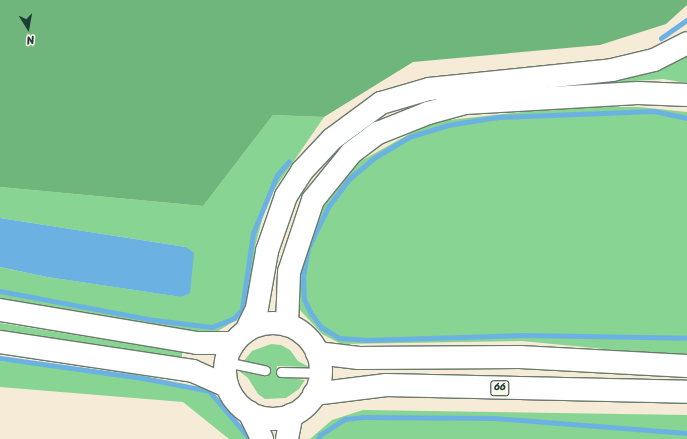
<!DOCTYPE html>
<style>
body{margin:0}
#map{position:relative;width:687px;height:439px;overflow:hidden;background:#f6ebd7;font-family:Sriracha,sans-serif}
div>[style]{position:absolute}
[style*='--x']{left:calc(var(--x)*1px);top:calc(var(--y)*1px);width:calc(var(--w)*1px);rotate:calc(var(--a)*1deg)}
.green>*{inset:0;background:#88d492}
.forest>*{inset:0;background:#6eb67c}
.water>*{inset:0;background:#6bb2e2}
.stream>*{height:5px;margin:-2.5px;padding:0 2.5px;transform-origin:2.5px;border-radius:2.5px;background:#6bb2e2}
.roads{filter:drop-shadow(1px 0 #6a7a6d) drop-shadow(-1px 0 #6a7a6d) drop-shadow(0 1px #6a7a6d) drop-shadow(0 -1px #6a7a6d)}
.service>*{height:9px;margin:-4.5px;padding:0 4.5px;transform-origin:4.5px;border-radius:4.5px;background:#fff}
.tertiary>*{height:22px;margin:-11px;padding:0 11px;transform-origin:11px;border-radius:11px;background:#fff}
.secondary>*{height:22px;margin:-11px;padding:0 11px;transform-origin:11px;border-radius:11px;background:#fff}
.primary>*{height:22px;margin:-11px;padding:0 11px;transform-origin:11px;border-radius:11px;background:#fff}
.primary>.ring{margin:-11px;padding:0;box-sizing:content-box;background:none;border:22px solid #fff;border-radius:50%}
.motorway>*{height:22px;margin:-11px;padding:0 11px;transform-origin:11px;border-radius:11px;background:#fff}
span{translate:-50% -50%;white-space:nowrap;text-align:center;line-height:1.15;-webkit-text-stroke:3px #fbf7ec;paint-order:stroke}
.shield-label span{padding:1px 3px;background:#fbf7ec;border:1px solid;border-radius:3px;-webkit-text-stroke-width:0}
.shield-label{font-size:10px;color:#1f3d34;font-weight:700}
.north{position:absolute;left:8px;top:8px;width:40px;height:40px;-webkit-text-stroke:3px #fbf7ec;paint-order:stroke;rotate:169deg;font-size:11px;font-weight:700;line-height:16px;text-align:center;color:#1f3d34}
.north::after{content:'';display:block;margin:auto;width:14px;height:18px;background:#1f3d34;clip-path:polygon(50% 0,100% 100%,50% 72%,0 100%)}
</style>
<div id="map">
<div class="green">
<i style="clip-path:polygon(687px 55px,687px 83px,663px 79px,609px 83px)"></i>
<i style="clip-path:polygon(568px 107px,639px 107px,687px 112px,687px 357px,522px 341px,341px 344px,322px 334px,300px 310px,297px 280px,317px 215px,359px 162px,431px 122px)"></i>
<i style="clip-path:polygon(273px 115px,324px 117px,267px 200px,255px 247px,249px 303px,238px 319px,218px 331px,193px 332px,0 298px,0 267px,47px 277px,182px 297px,186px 247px,0 218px,0 187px,203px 206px)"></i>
<i style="clip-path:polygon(0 323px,182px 352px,182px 357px,52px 341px,0 331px)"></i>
<i style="clip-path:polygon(271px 344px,281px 345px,290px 350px,298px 361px,309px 367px,277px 366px,276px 376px,305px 380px,299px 389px,286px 398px,265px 399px,258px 394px,248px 378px,239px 371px,267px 377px,270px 366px,243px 362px,252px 351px)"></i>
<i style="clip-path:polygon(0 361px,131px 374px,209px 389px,252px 439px,229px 439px,183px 402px,0 387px)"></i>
<i style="clip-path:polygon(363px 410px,687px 415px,687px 439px,310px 439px,332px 420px)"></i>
</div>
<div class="forest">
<i style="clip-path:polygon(0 0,687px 0,687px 5px,666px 24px,600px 45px,413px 62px,324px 117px,273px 115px,203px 206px,0 187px)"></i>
</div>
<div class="water">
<i style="clip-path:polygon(0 218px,186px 247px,194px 253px,190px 293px,181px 297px,47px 277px,0 267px)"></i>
</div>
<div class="stream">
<i style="--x:661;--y:38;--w:32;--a:-35"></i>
<i style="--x:687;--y:118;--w:34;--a:-168"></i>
<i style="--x:654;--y:111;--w:156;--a:177.8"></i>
<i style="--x:498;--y:117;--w:51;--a:170.9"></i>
<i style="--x:448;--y:125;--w:41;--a:162.9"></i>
<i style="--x:409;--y:137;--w:41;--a:149"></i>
<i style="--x:374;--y:158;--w:33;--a:140"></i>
<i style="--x:349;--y:179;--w:35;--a:127"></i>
<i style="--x:328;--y:207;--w:46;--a:116"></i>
<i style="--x:308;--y:248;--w:27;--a:100"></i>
<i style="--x:303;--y:275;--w:24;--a:88"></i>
<i style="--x:304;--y:299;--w:14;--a:65"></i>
<i style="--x:310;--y:312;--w:19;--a:54"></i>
<i style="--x:321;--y:327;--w:21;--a:31"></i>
<i style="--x:339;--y:338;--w:26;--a:4"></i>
<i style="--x:365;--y:340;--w:158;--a:-1.8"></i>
<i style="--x:523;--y:335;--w:164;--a:1"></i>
<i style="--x:0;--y:291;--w:157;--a:10.7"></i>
<i style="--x:154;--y:320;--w:58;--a:6.9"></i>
<i style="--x:212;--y:327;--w:24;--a:-22"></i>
<i style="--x:234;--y:318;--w:12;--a:-48"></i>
<i style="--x:242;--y:309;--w:77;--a:-81.8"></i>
<i style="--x:253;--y:233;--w:63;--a:-67.5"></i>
<i style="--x:277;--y:175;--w:18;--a:-49"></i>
<i style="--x:0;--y:358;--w:144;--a:8"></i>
<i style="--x:143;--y:378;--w:67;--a:11.1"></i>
<i style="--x:209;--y:391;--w:63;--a:49.5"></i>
<i style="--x:318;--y:439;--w:4;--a:-63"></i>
<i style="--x:320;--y:435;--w:30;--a:-33"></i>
<i style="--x:345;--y:419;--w:18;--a:-6"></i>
<i style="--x:363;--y:417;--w:130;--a:0.4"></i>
<i style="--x:493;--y:418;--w:195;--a:4.4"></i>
</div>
<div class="roads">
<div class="service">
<i style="--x:226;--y:362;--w:40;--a:12"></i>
<i style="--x:281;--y:372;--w:39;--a:1"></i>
</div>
<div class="tertiary">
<i style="--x:249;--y:412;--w:30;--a:64"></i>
<i style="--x:287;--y:439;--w:25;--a:-79"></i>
</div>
<div class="secondary">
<i style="--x:0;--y:310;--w:200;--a:9.5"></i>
<i style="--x:197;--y:343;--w:37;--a:0"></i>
<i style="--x:0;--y:342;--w:195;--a:8.5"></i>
<i style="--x:193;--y:371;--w:37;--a:24"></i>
</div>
<div class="primary">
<i class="ring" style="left:225px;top:323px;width:74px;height:74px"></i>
<i style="--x:317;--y:353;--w:42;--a:6.8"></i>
<i style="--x:359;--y:358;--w:161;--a:-0.4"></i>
<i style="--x:520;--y:357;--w:167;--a:3.1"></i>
<i style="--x:314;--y:394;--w:73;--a:-7.1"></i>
<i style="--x:386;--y:385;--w:301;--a:1.3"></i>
</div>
<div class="motorway">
<i style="--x:287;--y:325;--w:53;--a:-87.8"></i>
<i style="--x:289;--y:272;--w:76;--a:-71.6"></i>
<i style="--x:313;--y:200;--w:60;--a:-51"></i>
<i style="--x:351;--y:153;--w:34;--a:-37"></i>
<i style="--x:378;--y:133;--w:54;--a:-21.8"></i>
<i style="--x:428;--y:113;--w:38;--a:-15"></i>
<i style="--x:465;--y:103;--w:173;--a:-3.3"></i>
<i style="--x:638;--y:93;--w:49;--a:2.3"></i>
<i style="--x:246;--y:331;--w:25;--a:-64"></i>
<i style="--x:257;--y:308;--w:58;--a:-80"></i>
<i style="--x:267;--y:251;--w:58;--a:-70.9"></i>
<i style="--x:286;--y:196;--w:30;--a:-57"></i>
<i style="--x:302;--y:171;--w:44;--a:-46.8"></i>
<i style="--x:332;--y:139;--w:61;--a:-36.3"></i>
<i style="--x:381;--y:103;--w:50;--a:-16.3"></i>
<i style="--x:429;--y:89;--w:184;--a:-5.9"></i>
<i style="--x:612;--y:70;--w:43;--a:-13.4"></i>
<i style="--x:654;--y:60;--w:37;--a:-27"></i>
</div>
</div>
<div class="shield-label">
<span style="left:500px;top:388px">66</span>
</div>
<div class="north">N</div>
</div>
